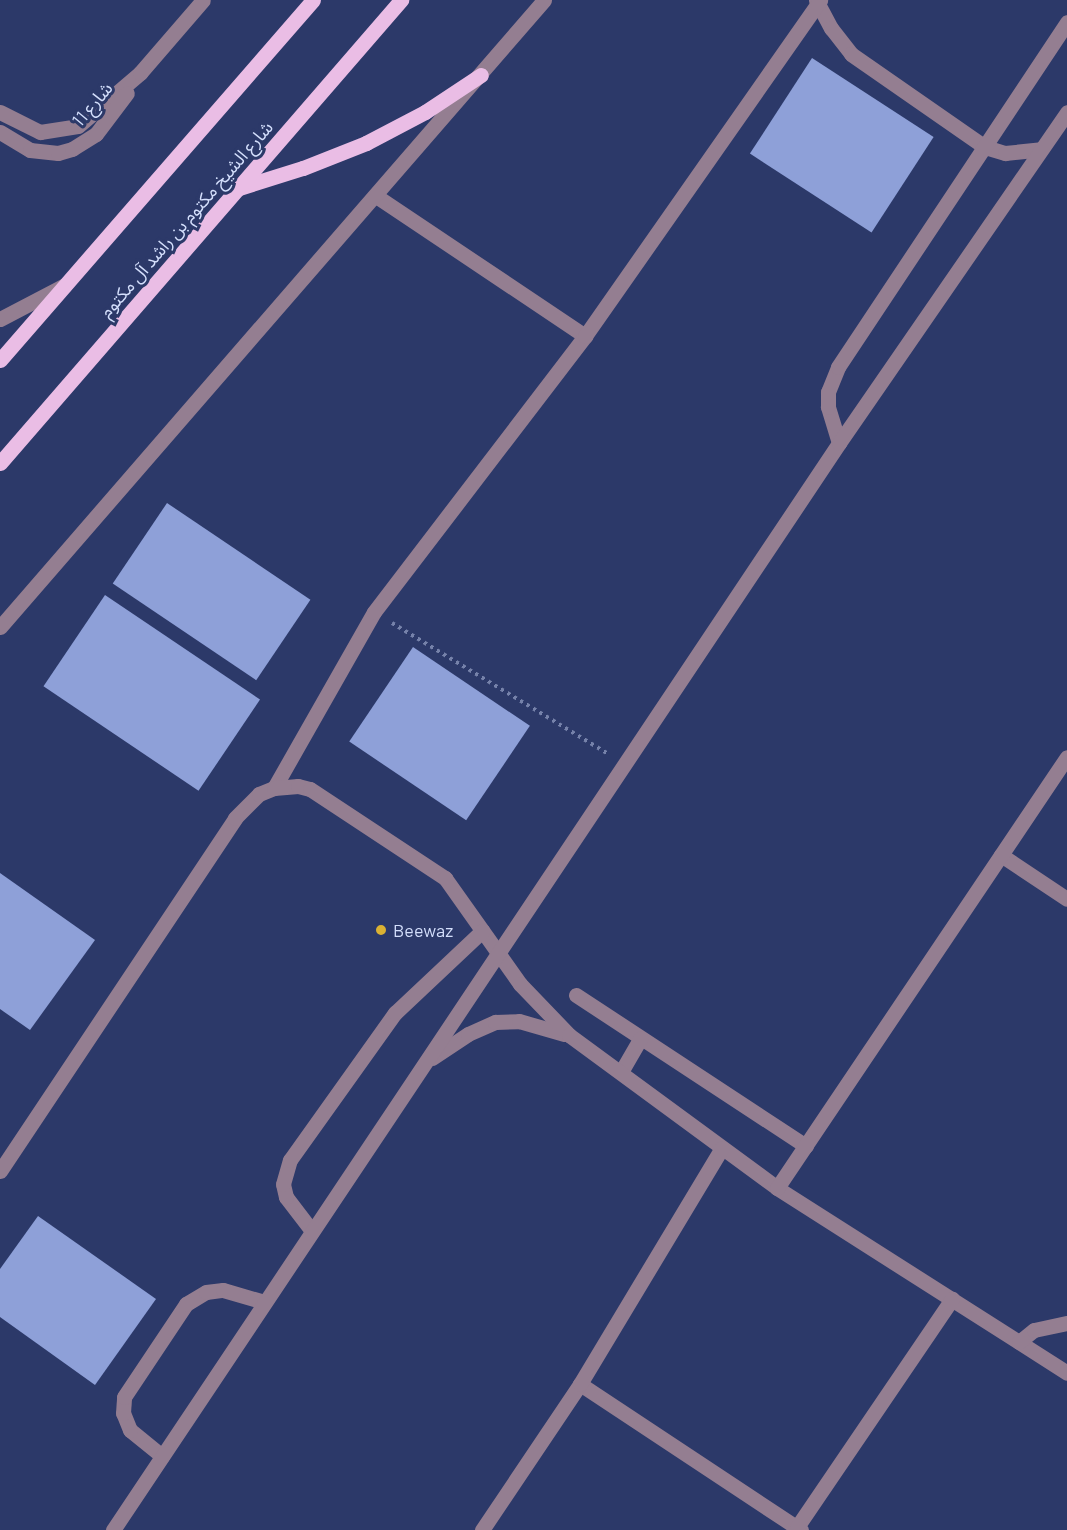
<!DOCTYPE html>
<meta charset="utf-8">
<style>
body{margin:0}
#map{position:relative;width:1067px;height:1530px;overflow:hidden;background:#2c3969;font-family:Barlow,"Noto Sans Arabic",sans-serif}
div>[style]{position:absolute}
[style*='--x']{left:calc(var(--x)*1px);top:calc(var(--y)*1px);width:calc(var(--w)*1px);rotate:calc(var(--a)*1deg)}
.building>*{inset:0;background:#8ea0d8;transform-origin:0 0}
.path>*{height:4px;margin-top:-2px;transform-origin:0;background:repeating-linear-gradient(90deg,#7682aa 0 3px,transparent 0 7.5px)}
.minor>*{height:15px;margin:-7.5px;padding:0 7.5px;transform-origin:7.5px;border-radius:7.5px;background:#947e91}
.major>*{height:15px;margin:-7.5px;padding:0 7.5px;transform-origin:7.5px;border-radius:7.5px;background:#eabde5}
.dots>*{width:16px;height:16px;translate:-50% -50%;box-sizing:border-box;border:3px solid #2c3969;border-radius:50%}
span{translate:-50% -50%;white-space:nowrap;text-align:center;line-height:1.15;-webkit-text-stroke:6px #2c3969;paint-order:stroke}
.street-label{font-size:18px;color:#d4dffc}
.poi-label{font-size:18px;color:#d4dffc}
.left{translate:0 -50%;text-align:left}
</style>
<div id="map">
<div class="building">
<i style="left:812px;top:58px;width:145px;height:114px;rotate:33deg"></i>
<i style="left:167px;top:503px;width:173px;height:97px;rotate:34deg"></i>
<i style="left:105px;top:595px;width:187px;height:110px;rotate:34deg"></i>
<i style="left:413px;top:647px;width:141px;height:114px;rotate:34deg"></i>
<i style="clip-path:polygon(0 873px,95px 940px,30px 1030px,0 1009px)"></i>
<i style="clip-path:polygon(38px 1216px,156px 1299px,95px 1385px,0 1317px,0 1269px)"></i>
</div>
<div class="path">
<i style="--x:392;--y:623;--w:251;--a:31.2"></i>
</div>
<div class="minor">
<i style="--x:816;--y:0;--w:32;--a:62"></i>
<i style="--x:831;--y:28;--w:33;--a:52"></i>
<i style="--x:851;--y:54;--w:163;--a:34.8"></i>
<i style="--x:985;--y:147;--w:21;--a:17"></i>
<i style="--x:1005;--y:153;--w:36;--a:-6"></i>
<i style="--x:0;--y:112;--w:45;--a:26.6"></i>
<i style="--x:40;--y:132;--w:38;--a:-9"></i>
<i style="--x:78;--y:126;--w:82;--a:-40.5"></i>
<i style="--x:140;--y:73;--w:96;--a:-49.2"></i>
<i style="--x:0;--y:132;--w:35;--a:31"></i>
<i style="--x:30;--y:150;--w:28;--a:6"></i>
<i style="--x:58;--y:153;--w:15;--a:-16"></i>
<i style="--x:72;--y:149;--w:28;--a:-32"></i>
<i style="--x:96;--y:134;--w:51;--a:-52.9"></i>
<i style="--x:376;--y:196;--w:252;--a:33.8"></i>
<i style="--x:0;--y:319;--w:73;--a:-27.6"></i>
<i style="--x:839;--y:443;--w:38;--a:-107"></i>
<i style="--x:828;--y:407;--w:15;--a:-90"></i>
<i style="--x:828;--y:392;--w:27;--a:-68"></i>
<i style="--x:838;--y:367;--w:414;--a:-56.4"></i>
<i style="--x:0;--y:627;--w:830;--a:-49.05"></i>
<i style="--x:274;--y:788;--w:202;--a:-60.4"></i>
<i style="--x:374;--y:612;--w:347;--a:-52.6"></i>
<i style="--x:585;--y:336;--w:410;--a:-55"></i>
<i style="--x:1001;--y:855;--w:79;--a:33.7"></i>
<i style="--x:576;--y:995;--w:275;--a:33.3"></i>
<i style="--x:432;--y:1058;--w:43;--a:-33.7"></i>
<i style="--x:468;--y:1034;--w:30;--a:-24"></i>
<i style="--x:495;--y:1022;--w:24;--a:-2"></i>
<i style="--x:519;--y:1021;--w:47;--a:16.1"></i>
<i style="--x:621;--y:1072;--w:39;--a:-60"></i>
<i style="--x:0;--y:1171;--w:424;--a:-56.3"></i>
<i style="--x:235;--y:818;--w:34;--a:-45"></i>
<i style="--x:259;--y:794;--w:16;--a:-22"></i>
<i style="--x:274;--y:788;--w:24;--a:-5"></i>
<i style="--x:298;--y:786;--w:12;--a:14"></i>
<i style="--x:310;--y:789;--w:162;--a:33.4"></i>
<i style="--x:445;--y:878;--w:130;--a:54.7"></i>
<i style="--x:520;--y:984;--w:71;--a:46.1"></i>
<i style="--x:569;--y:1035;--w:258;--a:36.3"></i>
<i style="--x:777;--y:1188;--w:344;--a:32.5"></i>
<i style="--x:777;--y:1188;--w:519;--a:-56.07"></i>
<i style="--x:312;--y:1231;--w:43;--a:-127.4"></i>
<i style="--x:286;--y:1197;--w:13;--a:-103"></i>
<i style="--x:283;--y:1184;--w:25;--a:-74"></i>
<i style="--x:290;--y:1160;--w:181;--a:-54.5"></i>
<i style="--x:395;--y:1013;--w:120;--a:-43.3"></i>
<i style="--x:1019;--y:1342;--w:19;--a:-39"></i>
<i style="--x:1034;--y:1330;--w:34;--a:-12"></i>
<i style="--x:580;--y:1384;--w:265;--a:33.5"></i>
<i style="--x:162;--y:1456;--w:41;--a:-140.9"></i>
<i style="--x:130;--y:1430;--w:18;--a:-112"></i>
<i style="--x:123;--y:1413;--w:16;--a:-86"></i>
<i style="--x:124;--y:1397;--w:112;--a:-56.3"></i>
<i style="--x:186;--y:1304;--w:23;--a:-31"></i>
<i style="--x:206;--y:1292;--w:17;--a:-7"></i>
<i style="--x:223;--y:1290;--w:43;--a:16.3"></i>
<i style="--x:797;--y:1527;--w:276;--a:-55.8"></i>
<i style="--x:113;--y:1530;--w:1307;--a:-56.26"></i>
<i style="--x:839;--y:443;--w:402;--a:-55.4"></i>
<i style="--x:482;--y:1530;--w:176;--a:-56.1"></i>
<i style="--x:580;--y:1384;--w:275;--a:-59"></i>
</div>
<div class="major">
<i style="--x:239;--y:188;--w:67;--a:-17.4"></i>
<i style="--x:303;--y:168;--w:68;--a:-21.6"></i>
<i style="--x:366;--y:143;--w:67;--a:-27.7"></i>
<i style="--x:425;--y:112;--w:67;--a:-33.5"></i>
<i style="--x:0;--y:360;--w:477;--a:-49"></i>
<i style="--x:0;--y:463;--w:613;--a:-49.1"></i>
</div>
<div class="dots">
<i style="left:381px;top:930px;background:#dbb233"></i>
</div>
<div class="street-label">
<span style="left:92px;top:104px;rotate:-50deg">شارع 11</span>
<span style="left:186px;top:219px;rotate:-49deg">شارع الشيخ مكتوم بن راشد آل مكتوم</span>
</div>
<div class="poi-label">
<span class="left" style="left:393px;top:930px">Beewaz</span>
</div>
</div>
